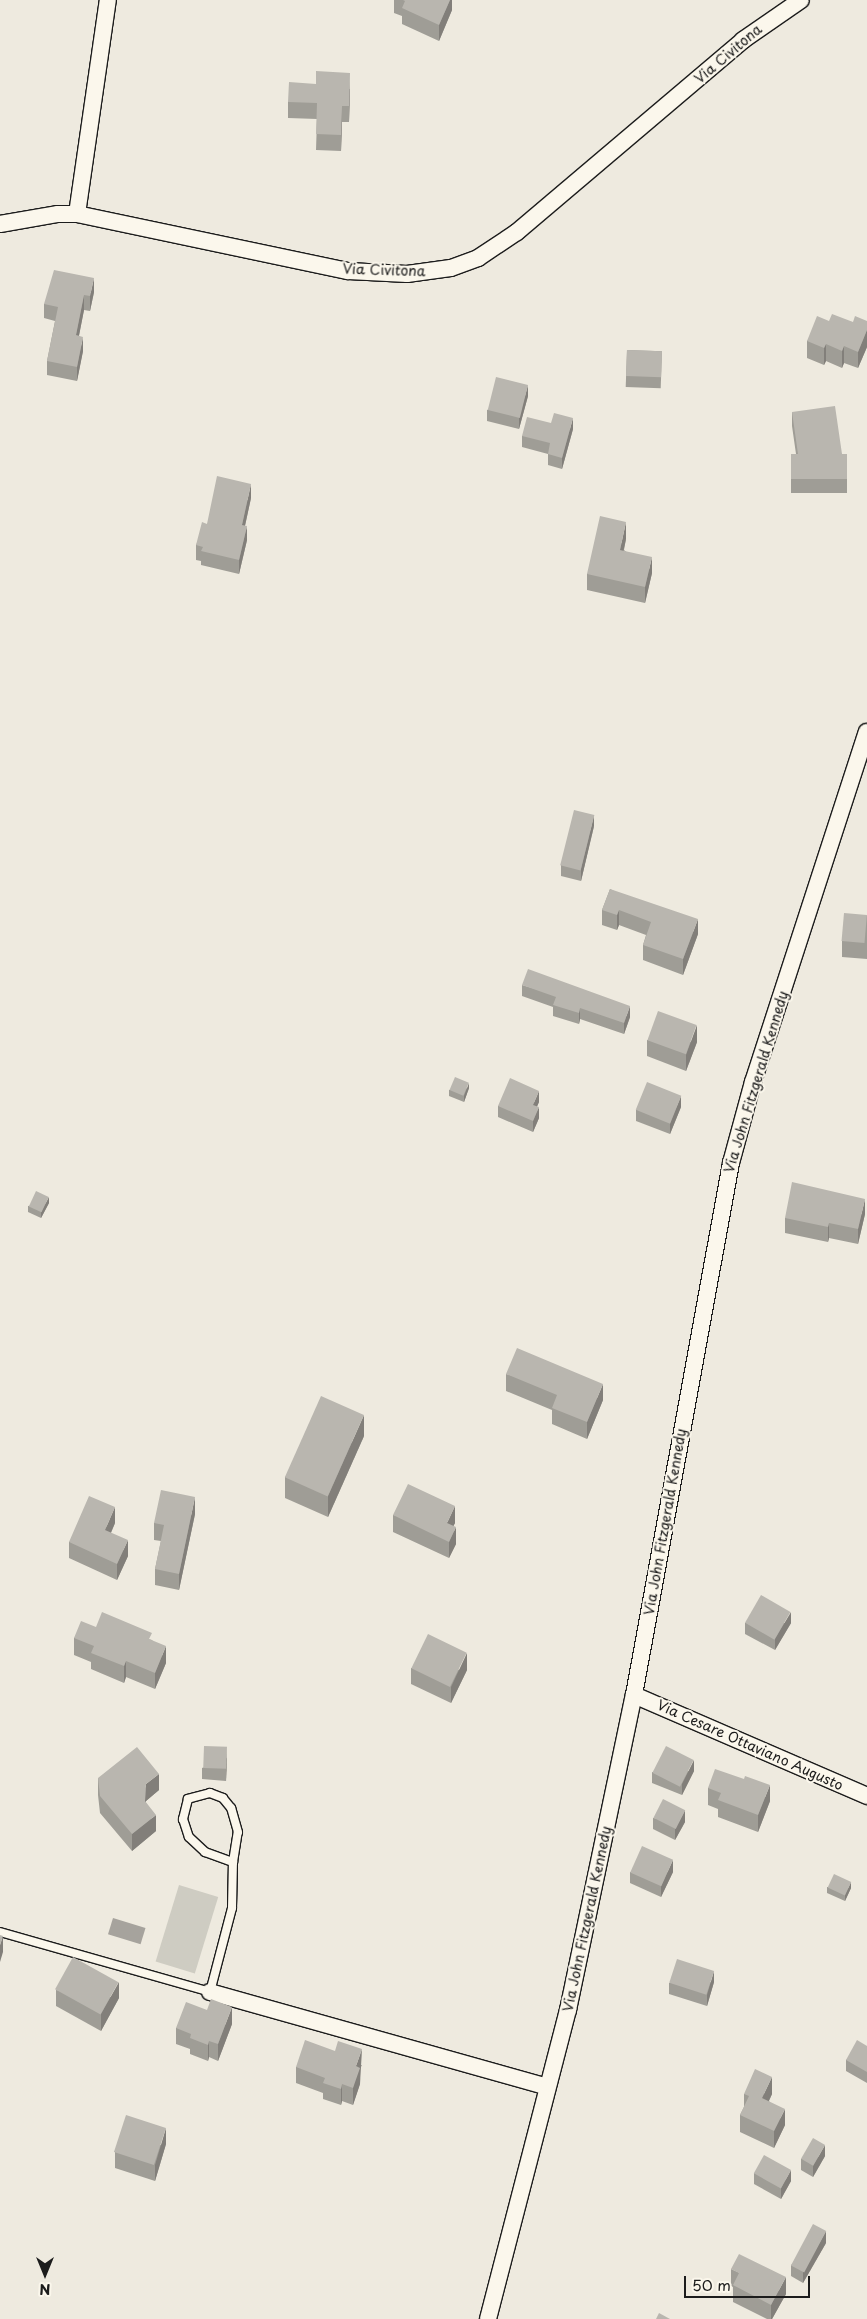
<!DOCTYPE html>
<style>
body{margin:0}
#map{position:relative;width:867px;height:2319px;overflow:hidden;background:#eeeadf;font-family:"Playpen Sans",sans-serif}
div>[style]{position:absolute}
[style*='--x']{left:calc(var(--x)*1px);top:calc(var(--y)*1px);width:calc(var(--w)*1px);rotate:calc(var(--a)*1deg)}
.green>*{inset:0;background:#ceccc2;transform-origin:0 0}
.water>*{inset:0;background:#a6a39d;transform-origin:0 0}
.roads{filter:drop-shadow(1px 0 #1c1c1c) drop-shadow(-1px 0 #1c1c1c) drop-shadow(0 1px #1c1c1c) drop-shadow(0 -1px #1c1c1c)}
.service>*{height:8px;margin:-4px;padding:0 4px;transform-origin:4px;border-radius:4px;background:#fbf7ec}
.minor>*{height:16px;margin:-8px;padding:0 8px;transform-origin:8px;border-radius:8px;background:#fbf7ec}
.wall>*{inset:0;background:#9f9d96;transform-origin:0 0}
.shaded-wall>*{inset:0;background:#827f7a}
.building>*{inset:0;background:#b9b6af;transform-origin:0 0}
span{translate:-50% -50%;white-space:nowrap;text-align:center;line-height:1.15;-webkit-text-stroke:4px #fbf7ec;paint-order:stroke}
.street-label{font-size:14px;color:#1c1c1c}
.north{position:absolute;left:20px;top:2249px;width:50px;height:50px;-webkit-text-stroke:4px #fbf7ec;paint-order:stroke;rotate:180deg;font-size:14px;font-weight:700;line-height:20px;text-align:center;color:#1c1c1c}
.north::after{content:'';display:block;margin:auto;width:18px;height:22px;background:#1c1c1c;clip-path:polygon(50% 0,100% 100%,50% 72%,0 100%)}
.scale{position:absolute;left:684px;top:2276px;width:126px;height:22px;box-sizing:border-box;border:2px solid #1c1c1c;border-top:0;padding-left:6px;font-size:15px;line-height:18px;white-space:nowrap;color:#1c1c1c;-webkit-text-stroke:4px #fbf7ec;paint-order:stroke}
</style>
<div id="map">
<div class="green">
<i style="left:179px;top:1885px;width:41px;height:80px;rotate:17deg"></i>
</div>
<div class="water">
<i style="left:113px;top:1918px;width:34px;height:17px;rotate:17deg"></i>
</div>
<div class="roads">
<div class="service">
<i style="--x:0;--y:1932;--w:218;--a:15.9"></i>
<i style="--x:210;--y:1992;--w:87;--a:-75.3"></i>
<i style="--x:232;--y:1908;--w:46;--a:-88.8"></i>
<i style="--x:233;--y:1862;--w:30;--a:-81"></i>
<i style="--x:238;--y:1832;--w:25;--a:-106"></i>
<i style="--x:231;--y:1808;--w:13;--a:-129"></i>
<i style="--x:223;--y:1798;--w:14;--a:-159"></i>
<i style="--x:210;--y:1793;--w:23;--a:165"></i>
<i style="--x:188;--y:1799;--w:21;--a:104"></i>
<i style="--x:183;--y:1819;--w:19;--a:72"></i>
<i style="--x:189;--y:1837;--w:22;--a:43"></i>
<i style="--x:205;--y:1852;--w:30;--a:20"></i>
</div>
<div class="minor">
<i style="--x:77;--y:214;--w:216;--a:-81.8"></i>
<i style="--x:0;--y:224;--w:59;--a:-9.8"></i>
<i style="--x:58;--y:214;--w:19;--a:0"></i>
<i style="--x:77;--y:214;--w:277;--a:11.9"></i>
<i style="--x:348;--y:271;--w:59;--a:2.9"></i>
<i style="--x:407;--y:274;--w:44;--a:-7.8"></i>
<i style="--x:451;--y:268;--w:29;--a:-20"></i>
<i style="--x:478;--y:258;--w:47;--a:-33.7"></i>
<i style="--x:517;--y:232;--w:297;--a:-40.3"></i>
<i style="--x:743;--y:40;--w:70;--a:-34.6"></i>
<i style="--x:634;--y:1695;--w:254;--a:23.4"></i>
<i style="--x:210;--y:1992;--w:350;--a:15.7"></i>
<i style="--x:488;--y:2319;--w:319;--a:-75.5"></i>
<i style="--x:568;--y:2010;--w:322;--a:-78.2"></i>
<i style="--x:634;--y:1695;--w:541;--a:-79.67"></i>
<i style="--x:731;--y:1163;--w:84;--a:-74.8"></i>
<i style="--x:753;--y:1082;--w:368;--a:-72"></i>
</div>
</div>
<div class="wall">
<i style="clip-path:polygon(394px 0,452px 0,452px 10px,439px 41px,402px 24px,402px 16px,394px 13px)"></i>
<i style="clip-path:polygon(350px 89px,349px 122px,342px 122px,341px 151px,316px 150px,317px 119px,288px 118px,288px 102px)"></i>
<i style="clip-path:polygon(94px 292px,90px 311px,84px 310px,79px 336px,83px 351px,77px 381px,47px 375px,47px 361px,55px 321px,44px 318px,44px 304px)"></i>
<i style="clip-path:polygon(829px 321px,853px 322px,867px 321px,867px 347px,858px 368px,844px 363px,842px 368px,826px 361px,824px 365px,807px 358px,807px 341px)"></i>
<i style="left:627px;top:350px;width:35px;height:37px;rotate:2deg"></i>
<i style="clip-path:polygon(528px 396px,519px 429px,487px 421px,487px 410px)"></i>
<i style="clip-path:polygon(792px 412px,842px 454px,847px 454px,847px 493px,791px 493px,791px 454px,796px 454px,792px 426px)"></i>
<i style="clip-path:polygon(573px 429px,562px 469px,548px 465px,548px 454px,522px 447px,522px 436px)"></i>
<i style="clip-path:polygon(251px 498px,245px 526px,247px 540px,239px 574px,201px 565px,201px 561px,196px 560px,196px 545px,207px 524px)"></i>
<i style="clip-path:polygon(626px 539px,624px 550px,652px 573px,645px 603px,587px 590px,587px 574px)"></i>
<i style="clip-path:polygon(594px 826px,581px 881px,561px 876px,561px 865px)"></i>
<i style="clip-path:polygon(610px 889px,698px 934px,683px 975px,643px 960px,643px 945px,646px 935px,619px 925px,617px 930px,602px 925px,602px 910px)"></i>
<i style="clip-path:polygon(867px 915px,867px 959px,842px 957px,842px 941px)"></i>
<i style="clip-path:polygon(522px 985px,630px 1017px,624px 1034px,580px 1019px,579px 1024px,553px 1016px,553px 1007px,522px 996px)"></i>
<i style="clip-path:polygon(647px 1040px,697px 1042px,686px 1071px,647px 1056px)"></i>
<i style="clip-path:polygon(469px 1088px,464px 1102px,449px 1096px,449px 1090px)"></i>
<i style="clip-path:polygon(539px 1102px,537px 1106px,539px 1118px,533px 1132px,498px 1117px,498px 1106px)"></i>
<i style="clip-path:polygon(681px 1107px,670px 1134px,636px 1121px,636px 1110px)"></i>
<i style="clip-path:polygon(49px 1203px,41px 1218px,28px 1212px,28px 1206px)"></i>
<i style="clip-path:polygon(865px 1214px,858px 1244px,829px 1238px,828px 1242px,785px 1233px,785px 1218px)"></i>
<i style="clip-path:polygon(506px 1374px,603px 1400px,587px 1439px,552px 1424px,552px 1410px,506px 1391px)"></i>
<i style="clip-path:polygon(364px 1436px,328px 1517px,285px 1498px,285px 1477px)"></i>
<i style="clip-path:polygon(195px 1514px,179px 1590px,155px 1585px,155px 1569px,161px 1541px,154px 1540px,154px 1523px)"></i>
<i style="clip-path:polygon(393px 1515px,455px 1523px,453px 1526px,456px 1544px,449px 1558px,393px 1532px)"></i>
<i style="clip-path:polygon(115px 1523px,111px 1533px,128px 1556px,117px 1580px,69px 1558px,69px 1542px)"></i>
<i style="clip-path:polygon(745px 1623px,791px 1623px,775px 1650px,745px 1634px)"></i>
<i style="clip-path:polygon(96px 1627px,152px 1640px,166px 1663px,155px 1689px,126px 1677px,124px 1683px,91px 1669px,91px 1662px,74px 1655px,74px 1638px)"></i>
<i style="clip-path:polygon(411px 1668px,467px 1670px,451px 1703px,411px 1684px)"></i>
<i style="clip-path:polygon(227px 1758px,226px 1781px,202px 1779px,202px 1768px)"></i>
<i style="clip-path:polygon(694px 1771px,682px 1795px,652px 1783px,652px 1772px)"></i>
<i style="clip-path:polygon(98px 1778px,159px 1790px,146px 1801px,146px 1803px,156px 1831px,132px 1851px,100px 1813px,98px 1795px)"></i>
<i style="clip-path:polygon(744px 1779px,770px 1801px,758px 1832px,718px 1817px,718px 1809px,708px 1805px,708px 1788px)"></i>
<i style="clip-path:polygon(653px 1818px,685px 1822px,675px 1840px,653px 1829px)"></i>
<i style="clip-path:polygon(630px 1872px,673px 1872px,661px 1897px,630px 1883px)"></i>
<i style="clip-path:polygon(827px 1887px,851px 1888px,845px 1901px,827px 1893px)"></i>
<i style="clip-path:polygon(714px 1982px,707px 2006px,669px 1994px,669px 1983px)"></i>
<i style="clip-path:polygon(56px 1990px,119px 1998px,101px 2031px,56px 2006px)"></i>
<i style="clip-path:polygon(232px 2024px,218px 2061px,209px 2057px,208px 2061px,190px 2054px,190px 2049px,176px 2044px,176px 2028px)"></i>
<i style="clip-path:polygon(867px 2046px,867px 2083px,846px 2071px,846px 2060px)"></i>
<i style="clip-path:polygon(362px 2065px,360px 2069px,360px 2084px,353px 2105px,342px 2101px,341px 2105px,323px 2099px,323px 2093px,296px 2083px,296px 2067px)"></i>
<i style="clip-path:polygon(744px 2094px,772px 2094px,769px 2101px,785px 2125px,774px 2148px,740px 2132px,740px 2115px,744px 2107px)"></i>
<i style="clip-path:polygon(166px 2144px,155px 2181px,115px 2168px,115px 2152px)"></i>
<i style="clip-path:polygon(825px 2156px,813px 2177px,801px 2170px,801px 2159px)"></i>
<i style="clip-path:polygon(754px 2173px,791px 2181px,781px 2199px,754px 2184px)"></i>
<i style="clip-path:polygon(826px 2243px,803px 2283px,791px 2276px,791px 2265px)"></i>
<i style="clip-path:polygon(731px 2269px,786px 2294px,772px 2319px,767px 2319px,733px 2302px,733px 2287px,731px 2286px)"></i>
</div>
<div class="shaded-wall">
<i style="clip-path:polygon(450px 0,452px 0,452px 10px,439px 41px,439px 25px)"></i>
<i style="clip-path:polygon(350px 73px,350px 89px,349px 122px,349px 106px)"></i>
<i style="clip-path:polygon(342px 106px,342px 122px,341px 151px,341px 135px)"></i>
<i style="clip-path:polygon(94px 278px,94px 292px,90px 311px,90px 296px)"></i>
<i style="clip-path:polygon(84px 295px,84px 310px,76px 350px,76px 335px)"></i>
<i style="clip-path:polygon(867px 330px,867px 347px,858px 368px,858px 352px)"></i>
<i style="clip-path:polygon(83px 337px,83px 351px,77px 381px,77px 367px)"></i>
<i style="clip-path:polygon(826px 344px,826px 361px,824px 365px,824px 348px)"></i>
<i style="clip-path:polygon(844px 346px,844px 363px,842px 368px,842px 351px)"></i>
<i style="clip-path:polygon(528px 385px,528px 396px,519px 429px,519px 418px)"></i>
<i style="clip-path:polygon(573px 418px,573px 429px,562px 469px,562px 458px)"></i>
<i style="clip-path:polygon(251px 484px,251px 498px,242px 539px,242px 525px)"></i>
<i style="clip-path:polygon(626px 522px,626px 539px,620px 566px,620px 550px)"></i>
<i style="clip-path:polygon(247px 526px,247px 540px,239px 574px,239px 560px)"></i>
<i style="clip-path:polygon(652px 557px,652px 573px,645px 603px,645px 587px)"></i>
<i style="clip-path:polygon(594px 815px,594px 826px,581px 881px,581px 869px)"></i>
<i style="clip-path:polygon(619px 910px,619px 925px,617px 930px,617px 915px)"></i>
<i style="clip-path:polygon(698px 919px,698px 934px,683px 975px,683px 959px)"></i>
<i style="clip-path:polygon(630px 1006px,630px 1017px,624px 1034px,624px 1023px)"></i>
<i style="clip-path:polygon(580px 1008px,580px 1019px,579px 1024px,579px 1013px)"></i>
<i style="clip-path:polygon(697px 1025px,697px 1042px,686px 1071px,686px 1055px)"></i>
<i style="clip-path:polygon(469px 1083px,469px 1088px,464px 1102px,464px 1096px)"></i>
<i style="clip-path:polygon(539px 1091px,539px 1102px,533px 1116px,533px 1105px)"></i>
<i style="clip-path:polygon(681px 1096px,681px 1107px,670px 1134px,670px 1123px)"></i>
<i style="clip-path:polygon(539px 1107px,539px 1118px,533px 1132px,533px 1121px)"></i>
<i style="clip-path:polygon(49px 1197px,49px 1203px,41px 1218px,41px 1212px)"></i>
<i style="clip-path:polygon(865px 1199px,865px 1214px,858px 1244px,858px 1229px)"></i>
<i style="clip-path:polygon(829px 1223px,829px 1238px,828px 1242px,828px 1227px)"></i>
<i style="clip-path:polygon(603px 1384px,603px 1400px,587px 1439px,587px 1422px)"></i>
<i style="clip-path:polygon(364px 1415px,364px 1436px,328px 1517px,328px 1496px)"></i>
<i style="clip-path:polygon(195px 1497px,195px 1514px,179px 1590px,179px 1574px)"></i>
<i style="clip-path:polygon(455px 1506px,455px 1523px,447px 1539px,447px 1523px)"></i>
<i style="clip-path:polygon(115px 1507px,115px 1523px,105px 1546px,105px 1530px)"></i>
<i style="clip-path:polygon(456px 1527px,456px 1544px,449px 1558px,449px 1542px)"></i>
<i style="clip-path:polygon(128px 1540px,128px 1556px,117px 1580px,117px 1564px)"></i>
<i style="clip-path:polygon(791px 1612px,791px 1623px,775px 1650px,775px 1639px)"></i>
<i style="clip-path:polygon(166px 1646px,166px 1663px,155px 1689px,155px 1673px)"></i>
<i style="clip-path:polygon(467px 1653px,467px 1670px,451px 1703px,451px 1687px)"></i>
<i style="clip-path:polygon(126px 1661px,126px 1677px,124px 1683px,124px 1666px)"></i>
<i style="clip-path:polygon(227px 1747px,227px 1758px,226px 1781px,226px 1770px)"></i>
<i style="clip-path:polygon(694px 1760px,694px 1771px,682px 1795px,682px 1784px)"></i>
<i style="clip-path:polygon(159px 1774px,159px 1790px,146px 1801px,145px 1818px,145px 1801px,146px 1784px)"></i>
<i style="clip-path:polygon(770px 1785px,770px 1801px,758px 1832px,758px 1815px)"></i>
<i style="clip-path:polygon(685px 1810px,685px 1822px,675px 1840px,675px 1829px)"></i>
<i style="clip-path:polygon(156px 1815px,156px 1831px,132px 1851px,132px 1834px)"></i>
<i style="clip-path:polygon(673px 1860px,673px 1872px,661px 1897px,661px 1886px)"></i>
<i style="clip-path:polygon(851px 1882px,851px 1888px,845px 1901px,845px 1895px)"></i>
<i style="clip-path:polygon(3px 1936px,3px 1952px,0 1962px,0 1945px)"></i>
<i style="clip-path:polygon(714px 1971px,714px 1982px,707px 2006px,707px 1995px)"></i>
<i style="clip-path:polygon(119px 1982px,119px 1998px,101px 2031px,101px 2014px)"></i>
<i style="clip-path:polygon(232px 2007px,232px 2024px,218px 2061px,218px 2044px)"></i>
<i style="clip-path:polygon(209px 2041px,209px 2057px,208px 2061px,208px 2045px)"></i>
<i style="clip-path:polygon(362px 2049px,360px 2084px,353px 2105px,353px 2088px,356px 2066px)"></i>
<i style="clip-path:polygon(772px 2077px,772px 2094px,762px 2115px,762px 2098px)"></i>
<i style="clip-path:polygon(342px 2084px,342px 2101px,341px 2105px,341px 2089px)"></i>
<i style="clip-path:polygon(785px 2109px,785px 2125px,774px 2148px,774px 2131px)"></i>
<i style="clip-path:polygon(166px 2128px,166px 2144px,155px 2181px,155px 2165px)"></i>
<i style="clip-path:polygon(825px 2145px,825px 2156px,813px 2177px,813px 2166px)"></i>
<i style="clip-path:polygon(791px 2170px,791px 2181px,781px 2199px,781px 2188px)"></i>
<i style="clip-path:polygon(826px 2231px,826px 2243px,803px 2283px,803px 2272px)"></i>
<i style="clip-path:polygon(786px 2277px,786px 2294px,772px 2319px,771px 2319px,771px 2305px)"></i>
</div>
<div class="building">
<i style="clip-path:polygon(403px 0,450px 0,439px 25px,402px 8px,405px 1px)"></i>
<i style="clip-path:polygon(316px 71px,350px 73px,349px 106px,342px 106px,341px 135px,316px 134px,317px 103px,288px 102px,289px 82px,316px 84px)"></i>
<i style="clip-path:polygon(54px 270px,94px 278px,90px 296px,84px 295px,76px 335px,83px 337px,77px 367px,47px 361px,58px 307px,44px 304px)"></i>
<i style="clip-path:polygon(832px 314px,853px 322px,855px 316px,867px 321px,867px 330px,858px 352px,844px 346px,842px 351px,826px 344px,824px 348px,807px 341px,817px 316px,829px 321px)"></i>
<i style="left:627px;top:350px;width:35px;height:26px;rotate:2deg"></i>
<i style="left:496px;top:377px;width:33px;height:34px;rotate:14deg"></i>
<i style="clip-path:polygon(835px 406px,842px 454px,847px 454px,847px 479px,791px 479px,791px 454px,798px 454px,792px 412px)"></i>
<i style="clip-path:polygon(554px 413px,573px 418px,562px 458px,548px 454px,550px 443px,522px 436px,527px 417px,551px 423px)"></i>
<i style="clip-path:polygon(217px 476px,251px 484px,242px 525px,247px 526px,239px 560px,201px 551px,203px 547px,196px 545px,202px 522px,207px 524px)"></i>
<i style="clip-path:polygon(600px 516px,626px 522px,620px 550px,652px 557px,645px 587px,587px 574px)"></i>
<i style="left:574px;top:810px;width:21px;height:57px;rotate:14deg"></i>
<i style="clip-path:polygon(610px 889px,698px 919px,683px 959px,643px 945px,651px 922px,619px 910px,617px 915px,602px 910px)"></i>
<i style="left:844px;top:913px;width:23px;height:28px;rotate:5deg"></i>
<i style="clip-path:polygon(528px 969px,630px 1006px,624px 1023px,580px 1008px,579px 1013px,553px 1005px,556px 997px,522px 985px)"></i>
<i style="left:658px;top:1011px;width:41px;height:31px;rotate:20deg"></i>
<i style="left:455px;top:1077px;width:15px;height:14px;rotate:23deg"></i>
<i style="clip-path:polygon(510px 1078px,539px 1091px,533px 1105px,539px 1107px,533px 1121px,498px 1106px)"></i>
<i style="left:647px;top:1082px;width:37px;height:30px;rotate:22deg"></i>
<i style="clip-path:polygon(792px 1182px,865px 1199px,858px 1229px,829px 1223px,828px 1227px,785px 1218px)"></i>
<i style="left:36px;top:1191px;width:14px;height:17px;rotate:25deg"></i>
<i style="clip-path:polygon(517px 1348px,603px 1384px,587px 1422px,552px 1408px,557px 1395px,506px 1374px)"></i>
<i style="left:321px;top:1396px;width:47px;height:89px;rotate:24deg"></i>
<i style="clip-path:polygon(408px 1484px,455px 1506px,447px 1523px,456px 1527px,449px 1542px,393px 1515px)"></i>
<i style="clip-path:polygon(161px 1490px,195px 1497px,179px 1574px,155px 1569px,164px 1525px,154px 1523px)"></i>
<i style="clip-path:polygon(89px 1496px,115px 1507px,105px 1530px,128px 1540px,117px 1564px,69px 1542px)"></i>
<i style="left:761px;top:1595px;width:34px;height:32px;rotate:30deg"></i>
<i style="clip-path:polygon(102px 1612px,152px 1633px,149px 1639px,166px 1646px,155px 1673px,126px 1661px,124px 1666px,91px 1653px,94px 1646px,74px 1638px,81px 1621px,96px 1627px)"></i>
<i style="left:428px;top:1634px;width:43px;height:38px;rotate:26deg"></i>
<i style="left:204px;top:1746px;width:23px;height:22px;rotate:2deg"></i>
<i style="left:666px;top:1746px;width:31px;height:30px;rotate:27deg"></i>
<i style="clip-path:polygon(137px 1747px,159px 1774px,146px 1784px,145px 1801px,156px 1815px,132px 1834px,100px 1796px,98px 1778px)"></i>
<i style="clip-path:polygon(715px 1769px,744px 1779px,745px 1776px,770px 1785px,758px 1815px,718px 1800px,721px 1793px,708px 1788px)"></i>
<i style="left:663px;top:1799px;width:25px;height:21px;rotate:27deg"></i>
<i style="left:642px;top:1846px;width:34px;height:29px;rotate:24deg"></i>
<i style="left:834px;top:1874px;width:19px;height:15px;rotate:25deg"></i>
<i style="clip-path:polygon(0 1935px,3px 1936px,0 1945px)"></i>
<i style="left:73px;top:1957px;width:52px;height:37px;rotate:29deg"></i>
<i style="left:677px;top:1959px;width:39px;height:25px;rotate:18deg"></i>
<i style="clip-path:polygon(211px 1999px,232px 2007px,218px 2044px,209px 2041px,208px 2045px,190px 2038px,191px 2034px,176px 2028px,186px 2002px,207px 2010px)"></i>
<i style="clip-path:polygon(305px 2040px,335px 2051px,338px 2041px,362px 2049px,356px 2066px,360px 2068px,353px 2088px,342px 2084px,341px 2089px,323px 2083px,325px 2078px,296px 2067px)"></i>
<i style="clip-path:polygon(857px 2040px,867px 2046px,867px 2072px,846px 2060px)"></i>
<i style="clip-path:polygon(755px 2069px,772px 2077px,762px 2098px,785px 2109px,774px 2131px,740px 2115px,749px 2096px,744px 2094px)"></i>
<i style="left:126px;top:2115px;width:42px;height:39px;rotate:18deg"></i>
<i style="left:813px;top:2138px;width:14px;height:24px;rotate:30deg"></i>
<i style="left:764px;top:2155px;width:31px;height:21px;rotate:29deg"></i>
<i style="left:813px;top:2224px;width:15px;height:47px;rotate:28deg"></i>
<i style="clip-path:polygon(739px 2254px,786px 2277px,771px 2305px,733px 2285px,739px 2273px,731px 2269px)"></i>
<i style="clip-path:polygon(659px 2313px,670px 2319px,656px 2319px)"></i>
</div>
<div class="street-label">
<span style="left:728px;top:54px;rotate:-40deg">Via Civitona</span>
<span style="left:384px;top:270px;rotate:2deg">Via Civitona</span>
<span style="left:756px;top:1082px;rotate:-73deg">Via John Fitzgerald Kennedy</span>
<span style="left:665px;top:1522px;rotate:-80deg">Via John Fitzgerald Kennedy</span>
<span style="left:750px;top:1745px;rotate:24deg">Via Cesare Ottaviano Augusto</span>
<span style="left:587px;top:1919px;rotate:-78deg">Via John Fitzgerald Kennedy</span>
</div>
<div class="north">N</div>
<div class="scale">50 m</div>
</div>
